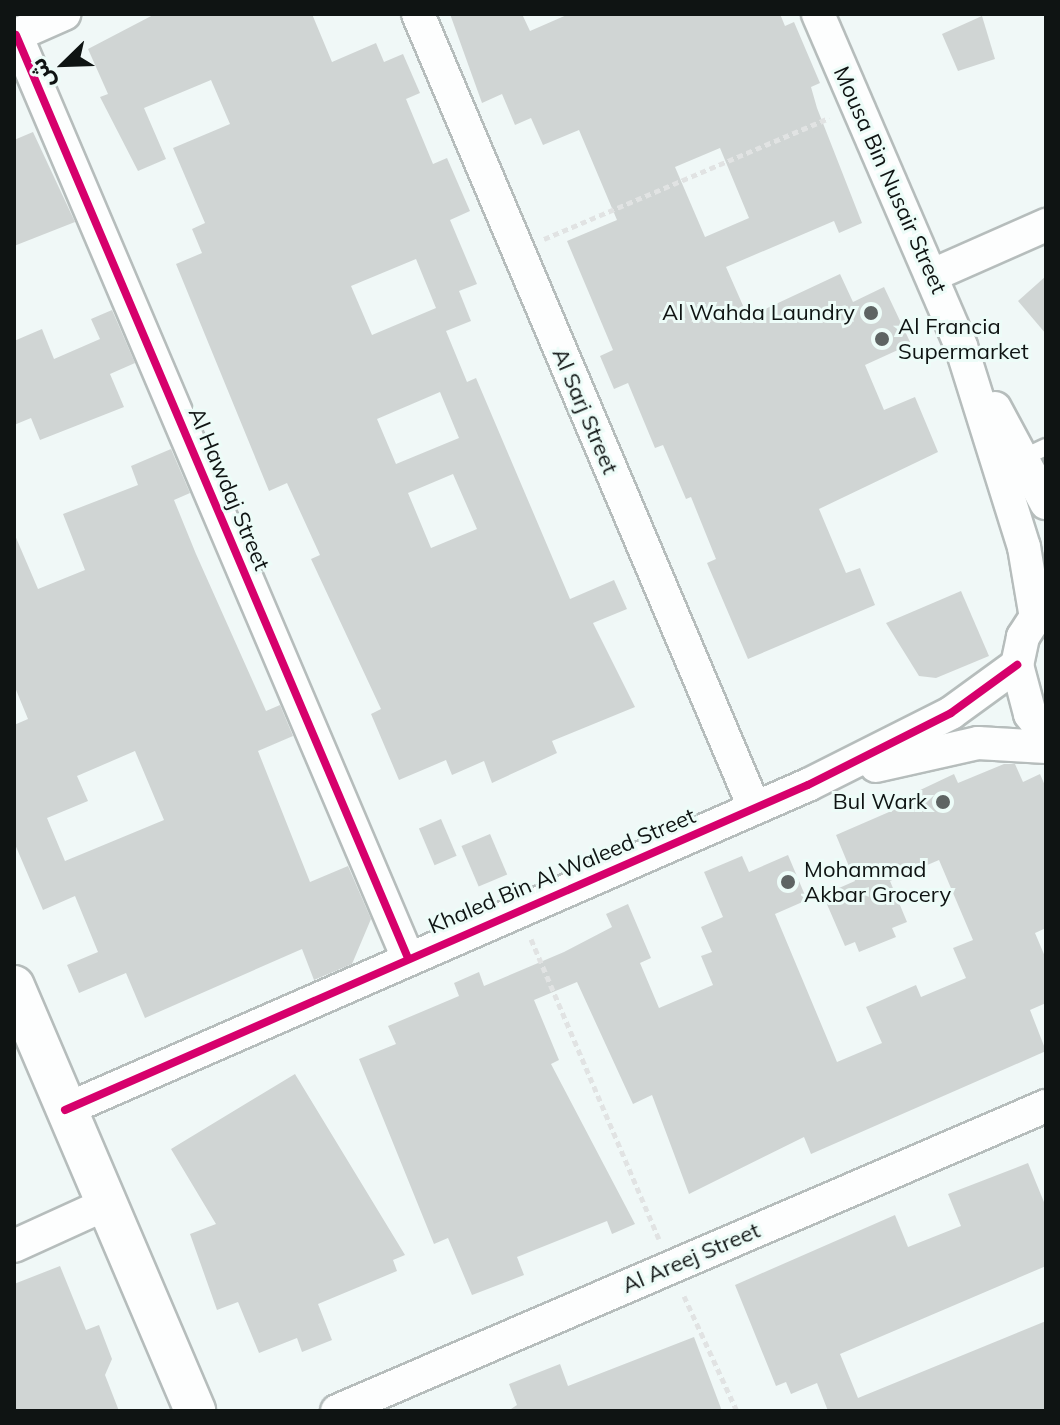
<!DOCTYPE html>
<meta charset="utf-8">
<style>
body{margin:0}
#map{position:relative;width:1060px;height:1425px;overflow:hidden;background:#f0f8f7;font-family:Mulish,"Noto Sans Arabic",sans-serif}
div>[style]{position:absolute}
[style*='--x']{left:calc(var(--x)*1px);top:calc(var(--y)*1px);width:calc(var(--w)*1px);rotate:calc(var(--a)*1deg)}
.building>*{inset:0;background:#d0d5d4;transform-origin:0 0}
.path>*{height:5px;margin-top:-2.5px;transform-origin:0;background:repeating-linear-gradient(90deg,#e1e3e3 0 6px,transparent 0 10px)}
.roads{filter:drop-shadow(2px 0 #b6bdbc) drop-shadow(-2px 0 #b6bdbc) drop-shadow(0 2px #b6bdbc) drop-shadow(0 -2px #b6bdbc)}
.service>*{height:16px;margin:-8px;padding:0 8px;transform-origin:8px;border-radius:8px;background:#fdfefe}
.minor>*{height:32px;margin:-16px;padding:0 16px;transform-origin:16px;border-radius:16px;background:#fdfefe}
.tertiary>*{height:40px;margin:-20px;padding:0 20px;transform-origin:20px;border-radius:20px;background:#fdfefe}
.cycleway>*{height:8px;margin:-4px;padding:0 4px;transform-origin:4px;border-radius:4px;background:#d6006c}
.dots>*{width:22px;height:22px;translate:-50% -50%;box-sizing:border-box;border:4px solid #edfcf8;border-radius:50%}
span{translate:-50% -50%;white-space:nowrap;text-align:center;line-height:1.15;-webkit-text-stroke:6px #edfcf8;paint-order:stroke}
.street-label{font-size:22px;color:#0f1413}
.poi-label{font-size:22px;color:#0f1413}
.right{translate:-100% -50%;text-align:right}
.left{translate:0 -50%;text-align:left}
.frame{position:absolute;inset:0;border:16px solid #0f1413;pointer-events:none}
.north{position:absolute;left:24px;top:24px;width:80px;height:80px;-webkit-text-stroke:6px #edfcf8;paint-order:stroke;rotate:247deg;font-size:22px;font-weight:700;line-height:32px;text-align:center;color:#0f1413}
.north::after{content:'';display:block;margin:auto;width:28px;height:36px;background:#0f1413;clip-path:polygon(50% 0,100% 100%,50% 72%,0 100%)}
</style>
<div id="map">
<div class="building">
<i style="clip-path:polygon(evenodd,155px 14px,312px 14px,332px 62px,376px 43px,384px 62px,403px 54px,420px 93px,406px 99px,433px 164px,447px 158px,470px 211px,450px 220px,477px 284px,459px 291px,471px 321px,446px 331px,467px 382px,476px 378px,570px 599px,614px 580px,627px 609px,593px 623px,635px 707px,552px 741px,557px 753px,492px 783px,484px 761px,452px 775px,446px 760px,399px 780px,371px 714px,381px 709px,311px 559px,320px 555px,287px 483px,269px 491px,176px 264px,202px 253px,192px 229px,205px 223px,173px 148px,230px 124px,211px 80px,144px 108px,166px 159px,138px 171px,100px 97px,108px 94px,88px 49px,155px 14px,416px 259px,436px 308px,372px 335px,351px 286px,416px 259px,155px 14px,440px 392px,459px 438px,396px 464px,377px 419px,440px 392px,155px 14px,453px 474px,477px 529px,431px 548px,408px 493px,453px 474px)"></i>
<i style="clip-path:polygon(evenodd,450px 14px,522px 14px,530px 31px,569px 14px,780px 14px,785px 26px,794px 22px,820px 83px,811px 87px,817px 108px,862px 223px,839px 233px,834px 221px,726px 267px,748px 317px,840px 274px,853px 302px,884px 287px,911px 344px,865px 365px,884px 410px,915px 397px,938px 452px,819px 509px,846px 573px,860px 568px,875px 605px,748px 659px,707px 563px,716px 559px,691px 497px,686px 499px,663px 445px,655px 448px,628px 383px,614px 389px,600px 356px,613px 350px,567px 241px,617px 220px,579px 130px,543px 145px,531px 118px,515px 125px,502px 94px,482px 103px,450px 14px,720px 148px,749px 218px,705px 237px,675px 167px,720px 148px)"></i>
<i style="clip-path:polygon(982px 16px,995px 59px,958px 71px,942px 34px)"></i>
<i style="clip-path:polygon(33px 132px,75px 222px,14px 246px,14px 140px)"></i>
<i style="clip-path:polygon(1046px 276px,1046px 334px,1018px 301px)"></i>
<i style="clip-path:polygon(112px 310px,135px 363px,110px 374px,124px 407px,40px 440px,31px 418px,14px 425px,14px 341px,42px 329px,54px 359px,100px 339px,91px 319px)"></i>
<i style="clip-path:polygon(evenodd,171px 449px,190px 493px,174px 500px,196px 554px,266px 711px,280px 705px,293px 736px,258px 751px,310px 882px,348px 866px,371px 919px,352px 964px,314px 980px,302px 949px,145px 1018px,126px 973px,79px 993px,67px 965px,98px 952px,75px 896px,43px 910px,14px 842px,14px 725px,28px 719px,14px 685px,14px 533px,38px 589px,85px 570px,63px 514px,138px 485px,131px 466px,171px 449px,135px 751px,164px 820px,65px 861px,47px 818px,88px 801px,77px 776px,135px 751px)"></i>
<i style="clip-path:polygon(961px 591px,989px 656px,936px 678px,919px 676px,886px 623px)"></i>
<i style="clip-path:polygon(1004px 764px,1015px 764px,1023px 782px,1040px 774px,1046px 788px,1046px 928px,1035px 933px,1046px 959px,1046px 1003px,1030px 1010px,1046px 1051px,811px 1154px,804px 1137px,689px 1194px,652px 1095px,633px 1104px,577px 982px,534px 1000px,559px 1060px,551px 1064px,635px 1224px,612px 1234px,607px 1221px,517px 1257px,524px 1275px,472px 1295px,448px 1238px,434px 1244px,359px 1059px,396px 1044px,388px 1026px,459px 996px,454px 983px,479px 972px,484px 986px,564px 952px,612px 927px,606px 914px,628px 904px,651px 958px,640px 963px,659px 1008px,713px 985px,701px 956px,712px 952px,701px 927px,723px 917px,704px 872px,742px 856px,749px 872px,788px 855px,807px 900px,775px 914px,837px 1062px,882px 1043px,866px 1007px,916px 985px,921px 997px,966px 978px,953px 948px,973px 940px,939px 860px,890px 881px,907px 922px,892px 928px,896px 937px,859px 952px,855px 942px,845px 946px,823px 895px,855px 881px,836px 835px,919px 799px,916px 792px,954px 774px,958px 783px)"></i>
<i style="left:441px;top:819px;width:40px;height:24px;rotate:67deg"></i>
<i style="left:490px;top:834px;width:44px;height:31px;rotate:67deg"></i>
<i style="clip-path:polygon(295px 1074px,405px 1255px,393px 1260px,397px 1271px,318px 1304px,332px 1340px,302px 1352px,297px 1338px,259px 1353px,238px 1302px,217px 1310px,190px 1234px,216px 1224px,171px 1149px)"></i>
<i style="clip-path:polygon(1028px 1163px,1046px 1207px,1046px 1266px,840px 1354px,858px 1398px,1046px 1321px,1046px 1411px,828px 1411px,817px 1383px,791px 1394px,786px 1382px,776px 1386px,735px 1285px,895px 1215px,908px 1247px,961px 1226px,948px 1194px)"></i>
<i style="clip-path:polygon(60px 1266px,86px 1330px,99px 1325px,112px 1359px,105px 1375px,119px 1411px,14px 1411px,14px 1284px)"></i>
<i style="clip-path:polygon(694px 1337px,722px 1411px,508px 1411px,517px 1405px,509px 1384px,560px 1364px,568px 1386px)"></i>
</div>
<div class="path">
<i style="--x:544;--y:239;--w:310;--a:-23"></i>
<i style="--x:531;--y:939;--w:326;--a:66.9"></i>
<i style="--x:684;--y:1296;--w:127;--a:65.3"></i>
</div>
<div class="roads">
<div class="service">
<i style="--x:1022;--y:458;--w:26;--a:-25"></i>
</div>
<div class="minor">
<i style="--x:418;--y:14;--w:861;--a:67.04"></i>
<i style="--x:818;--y:14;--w:361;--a:66.7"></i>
<i style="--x:961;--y:346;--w:211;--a:72.6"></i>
<i style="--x:1024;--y:547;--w:66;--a:80.4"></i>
<i style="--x:16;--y:35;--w:1003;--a:66.99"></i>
<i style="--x:14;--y:36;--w:55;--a:-23.7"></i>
<i style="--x:933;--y:275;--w:124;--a:-23.9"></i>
<i style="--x:995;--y:408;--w:108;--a:61.8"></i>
<i style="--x:1046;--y:601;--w:43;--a:122.6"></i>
<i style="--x:1023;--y:637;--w:29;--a:102"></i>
<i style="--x:1017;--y:665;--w:51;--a:75.1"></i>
<i style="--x:1030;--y:714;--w:26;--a:53"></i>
<i style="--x:876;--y:766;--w:105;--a:-12.7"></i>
<i style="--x:978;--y:743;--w:68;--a:3.4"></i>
<i style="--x:65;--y:1110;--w:811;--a:-23.63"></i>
<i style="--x:808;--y:785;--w:160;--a:-26.7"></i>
<i style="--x:951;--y:713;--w:82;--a:-36"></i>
<i style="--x:14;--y:1246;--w:99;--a:-24.5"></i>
<i style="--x:337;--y:1411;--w:772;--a:-23.28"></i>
</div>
<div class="tertiary">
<i style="--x:14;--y:986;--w:462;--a:66.9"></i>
</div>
</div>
<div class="cycleway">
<i style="--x:16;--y:35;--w:1003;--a:66.99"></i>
<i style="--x:65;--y:1110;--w:811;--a:-23.63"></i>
<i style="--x:808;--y:785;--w:160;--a:-26.7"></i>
<i style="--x:951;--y:713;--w:82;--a:-36"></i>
</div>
<div class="dots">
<i style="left:871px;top:313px;background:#5e6463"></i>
<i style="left:882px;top:339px;background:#5e6463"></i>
<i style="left:943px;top:802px;background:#5e6463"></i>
<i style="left:788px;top:882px;background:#5e6463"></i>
</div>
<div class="street-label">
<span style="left:890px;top:180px;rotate:66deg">Mousa Bin Nusair Street</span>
<span style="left:585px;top:411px;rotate:67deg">Al Sarj Street</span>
<span style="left:229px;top:489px;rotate:67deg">Al Hawdaj Street</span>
<span style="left:562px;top:871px;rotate:-23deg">Khaled Bin Al Waleed Street</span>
<span style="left:691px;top:1258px;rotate:-23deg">Al Areej Street</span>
</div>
<div class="poi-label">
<span class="right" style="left:855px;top:313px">Al Wahda Laundry</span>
<span class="left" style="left:898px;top:339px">Al Francia<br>Supermarket</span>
<span class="right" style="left:927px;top:802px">Bul Wark</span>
<span class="left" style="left:804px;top:882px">Mohammad<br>Akbar Grocery</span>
</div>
<div class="frame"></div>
<div class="north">ش</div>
</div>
